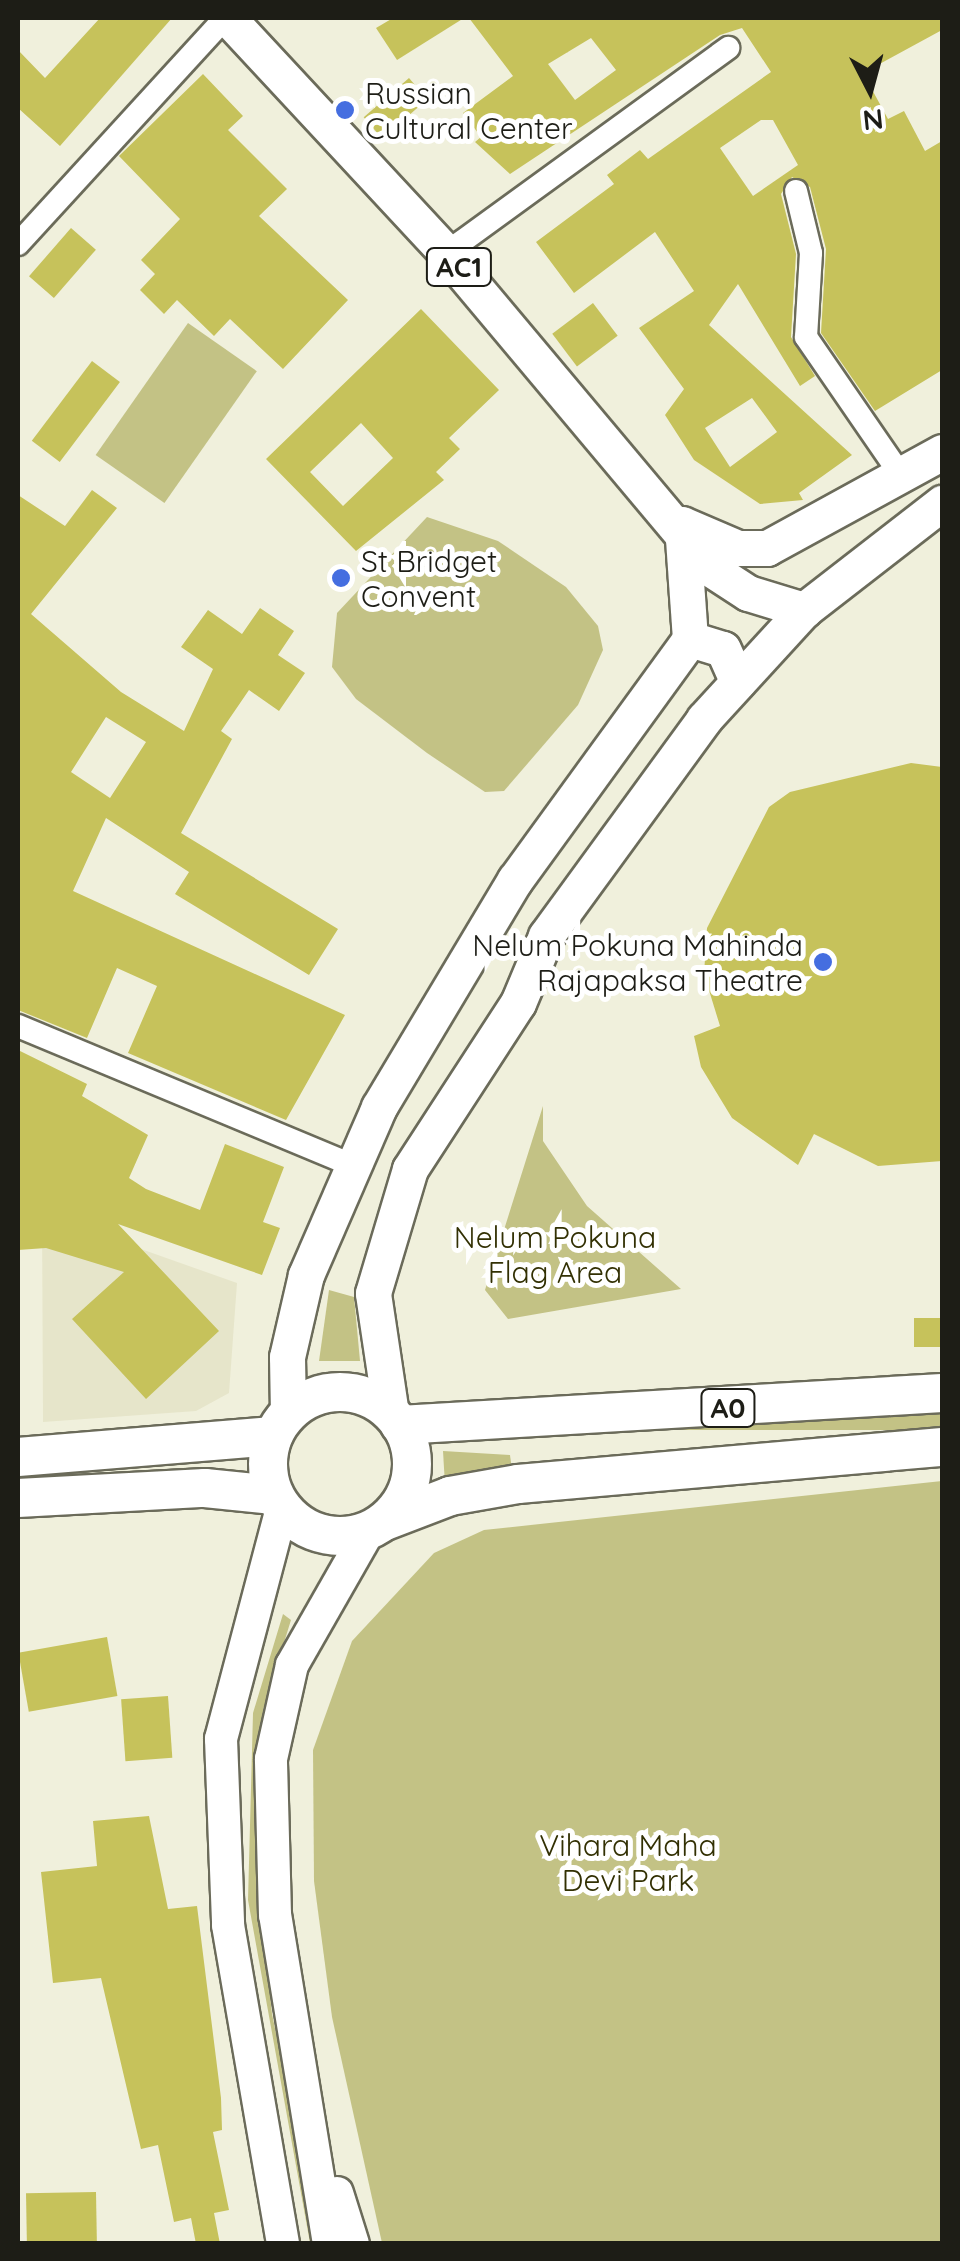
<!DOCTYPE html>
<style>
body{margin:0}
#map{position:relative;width:960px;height:2261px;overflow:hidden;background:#f0f0dc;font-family:Quicksand,sans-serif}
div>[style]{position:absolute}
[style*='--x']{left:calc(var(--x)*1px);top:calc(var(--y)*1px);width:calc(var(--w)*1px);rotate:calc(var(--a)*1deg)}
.built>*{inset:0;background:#e6e5ca}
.green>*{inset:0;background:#c3c285;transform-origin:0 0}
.building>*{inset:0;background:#c6c25b;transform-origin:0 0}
.roads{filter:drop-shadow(2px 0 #6b6b5a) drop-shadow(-2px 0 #6b6b5a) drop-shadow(0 2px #6b6b5a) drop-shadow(0 -2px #6b6b5a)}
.minor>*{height:22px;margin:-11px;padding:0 11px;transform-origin:11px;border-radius:11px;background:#fff}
.secondary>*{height:32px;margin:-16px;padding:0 16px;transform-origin:16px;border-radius:16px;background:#fff}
.primary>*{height:35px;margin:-17.5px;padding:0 17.5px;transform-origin:17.5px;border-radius:17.5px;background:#fff}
.trunk>*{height:38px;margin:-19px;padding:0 19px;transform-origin:19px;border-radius:19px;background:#fff}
.trunk>.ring{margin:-19px;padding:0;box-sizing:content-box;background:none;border:38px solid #fff;border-radius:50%}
.dots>*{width:28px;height:28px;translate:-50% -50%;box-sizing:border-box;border:5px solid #fff;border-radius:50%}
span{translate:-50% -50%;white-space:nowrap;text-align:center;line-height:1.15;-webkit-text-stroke:10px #fff;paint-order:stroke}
.shield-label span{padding:2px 8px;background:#fff;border:2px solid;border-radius:8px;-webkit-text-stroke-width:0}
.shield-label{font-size:28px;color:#1d1d16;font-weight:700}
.poi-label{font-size:30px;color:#1d1d16}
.left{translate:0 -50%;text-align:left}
.right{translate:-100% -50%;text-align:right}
.park-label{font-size:30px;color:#323003}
.frame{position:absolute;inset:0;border:20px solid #1d1d16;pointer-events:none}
.north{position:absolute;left:820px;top:40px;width:100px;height:100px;-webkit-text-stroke:8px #fff;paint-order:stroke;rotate:174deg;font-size:28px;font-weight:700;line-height:40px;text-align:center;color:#1d1d16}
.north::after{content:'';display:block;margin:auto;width:35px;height:45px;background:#1d1d16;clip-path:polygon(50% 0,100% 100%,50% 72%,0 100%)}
</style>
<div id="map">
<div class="built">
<i style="clip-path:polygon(42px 1214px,237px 1283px,229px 1393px,196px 1411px,43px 1422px)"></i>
</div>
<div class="green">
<i style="left:188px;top:323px;width:84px;height:161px;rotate:35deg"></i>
<i style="clip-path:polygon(427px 517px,498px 541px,566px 587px,598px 626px,603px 650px,578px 705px,504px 791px,485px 792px,427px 753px,356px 699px,332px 667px,337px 613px)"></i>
<i style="clip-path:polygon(543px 1106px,543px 1141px,587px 1206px,681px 1289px,508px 1319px,485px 1290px)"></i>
<i style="clip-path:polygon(329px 1290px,354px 1297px,360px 1361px,319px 1361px)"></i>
<i style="left:942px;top:1414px;width:16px;height:415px;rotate:90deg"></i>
<i style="clip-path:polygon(443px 1451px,510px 1455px,512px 1470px,445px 1485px)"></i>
<i style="clip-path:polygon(942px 1481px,942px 2243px,382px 2243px,332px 2017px,314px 1881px,313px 1750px,352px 1641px,434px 1553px,484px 1530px)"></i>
<i style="clip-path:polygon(283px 1614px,291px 1620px,263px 1710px,257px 1866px,272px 2014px,320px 2243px,310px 2243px,248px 1900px,253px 1713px)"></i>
</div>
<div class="building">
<i style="clip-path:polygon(100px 18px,172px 18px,60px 146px,18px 108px,18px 50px,45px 78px)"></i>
<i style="clip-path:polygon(393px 18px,464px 18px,397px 60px,376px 28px)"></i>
<i style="clip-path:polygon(evenodd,469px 18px,942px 18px,942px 30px,863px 73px,888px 119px,904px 111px,925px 151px,942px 141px,942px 370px,875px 411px,821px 333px,826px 249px,810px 187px,792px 177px,781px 194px,796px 254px,791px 337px,815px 376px,800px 386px,738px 284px,709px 325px,852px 455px,799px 493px,803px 500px,760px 504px,694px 460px,665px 415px,684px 389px,639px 328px,694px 291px,655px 232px,574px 293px,536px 242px,614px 184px,607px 175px,640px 150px,648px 159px,771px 72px,742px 28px,720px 35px,510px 174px,475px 142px,481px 137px,463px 113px,513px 76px,469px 18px,591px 38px,616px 70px,575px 100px,548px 64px,591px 38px,469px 18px,761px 120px,773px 120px,798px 165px,753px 196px,720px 148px,761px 120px,469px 18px,752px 398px,777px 432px,730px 467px,705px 428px,752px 398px)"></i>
<i style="clip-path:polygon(203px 74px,243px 116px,228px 130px,287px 189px,259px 216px,348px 300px,283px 369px,230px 319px,214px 336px,177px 300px,164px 314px,140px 290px,155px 274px,141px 260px,180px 219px,119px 156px)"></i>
<i style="left:409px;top:78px;width:28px;height:60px;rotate:49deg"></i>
<i style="left:71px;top:228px;width:33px;height:64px;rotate:41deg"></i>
<i style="left:593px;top:303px;width:41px;height:51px;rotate:53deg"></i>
<i style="clip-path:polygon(evenodd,421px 309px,499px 390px,449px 438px,460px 449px,436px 472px,444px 480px,356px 551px,266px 459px,421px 309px,361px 423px,393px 458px,343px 506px,310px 472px,361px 423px)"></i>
<i style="left:92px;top:361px;width:35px;height:100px;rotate:37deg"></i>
<i style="clip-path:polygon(evenodd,92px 490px,117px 508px,31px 614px,121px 692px,184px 731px,213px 669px,181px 647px,208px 610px,242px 634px,260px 608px,294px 631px,278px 655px,305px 673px,279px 711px,249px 690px,221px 731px,232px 739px,181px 833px,338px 929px,309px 975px,175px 894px,189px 872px,106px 818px,73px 891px,345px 1015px,286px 1120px,128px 1053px,157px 986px,117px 968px,87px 1038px,18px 1010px,18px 495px,65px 526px,92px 490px,106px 717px,146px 742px,110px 798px,71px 772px,106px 717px)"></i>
<i style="clip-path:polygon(911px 763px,942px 767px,942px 1161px,878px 1166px,814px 1134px,798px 1165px,732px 1118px,701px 1067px,694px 1036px,720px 1026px,704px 974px,707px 928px,769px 807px,790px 792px)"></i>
<i style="clip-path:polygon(18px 1050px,87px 1084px,82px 1096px,148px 1135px,129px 1178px,146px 1189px,200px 1210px,225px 1144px,284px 1167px,263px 1222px,280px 1228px,262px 1275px,118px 1224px,219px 1331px,146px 1399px,72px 1319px,124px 1272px,46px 1248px,18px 1250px)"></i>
<i style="left:942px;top:1318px;width:29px;height:28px;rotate:90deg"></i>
<i style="left:107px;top:1637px;width:60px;height:90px;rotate:80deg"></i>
<i style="left:168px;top:1696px;width:62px;height:47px;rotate:86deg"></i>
<i style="clip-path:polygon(149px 1816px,168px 1909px,197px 1906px,221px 2098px,222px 2130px,213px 2132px,229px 2210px,214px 2213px,220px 2244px,196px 2244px,191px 2218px,174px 2222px,158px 2145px,141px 2149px,101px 1978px,53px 1983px,41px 1872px,97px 1866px,93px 1821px)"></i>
<i style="left:96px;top:2192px;width:52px;height:70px;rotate:89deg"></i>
</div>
<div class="roads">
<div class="minor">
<i style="--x:796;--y:191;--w:64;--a:76.4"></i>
<i style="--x:811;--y:253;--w:84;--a:93.4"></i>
<i style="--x:806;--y:337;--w:168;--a:55.5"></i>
<i style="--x:18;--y:244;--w:306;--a:-47.5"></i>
<i style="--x:446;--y:253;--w:349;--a:-36"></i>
<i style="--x:18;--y:1026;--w:360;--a:22.6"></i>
</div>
<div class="secondary">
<i style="--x:282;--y:1508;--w:239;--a:104.8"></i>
<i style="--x:221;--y:1739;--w:186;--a:87.8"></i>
<i style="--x:228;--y:1925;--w:324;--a:80.2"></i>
<i style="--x:337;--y:2193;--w:53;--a:72.6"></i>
<i style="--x:329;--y:2244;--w:333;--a:-99.3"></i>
<i style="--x:275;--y:1915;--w:156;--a:-91.5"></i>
<i style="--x:271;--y:1759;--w:96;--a:-77.4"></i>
<i style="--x:292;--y:1665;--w:155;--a:-60.3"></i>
</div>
<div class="primary">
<i style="--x:228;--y:18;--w:321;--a:47.1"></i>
<i style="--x:446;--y:253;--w:412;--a:50"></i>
<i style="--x:711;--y:569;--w:44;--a:33"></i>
<i style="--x:748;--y:593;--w:59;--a:16.9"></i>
<i style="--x:682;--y:524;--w:61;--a:23.2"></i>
<i style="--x:738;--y:548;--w:29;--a:0"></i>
<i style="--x:767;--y:548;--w:200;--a:-28.7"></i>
<i style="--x:690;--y:639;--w:34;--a:17"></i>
<i style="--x:723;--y:649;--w:36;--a:66"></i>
<i style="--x:288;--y:1414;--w:57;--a:-91"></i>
<i style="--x:287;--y:1357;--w:84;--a:-77"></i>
<i style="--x:306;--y:1275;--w:183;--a:-66.5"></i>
<i style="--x:379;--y:1107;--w:265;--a:-59.1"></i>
<i style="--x:515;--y:880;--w:298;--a:-54"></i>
<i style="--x:690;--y:639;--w:115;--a:-94"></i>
<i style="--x:391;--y:1414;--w:122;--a:-98.5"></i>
<i style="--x:373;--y:1293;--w:129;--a:-73.4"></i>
<i style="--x:410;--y:1169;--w:198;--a:-57"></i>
<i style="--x:518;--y:1003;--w:73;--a:-67.3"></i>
<i style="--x:546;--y:936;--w:268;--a:-53.9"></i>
<i style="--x:704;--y:719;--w:148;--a:-47.5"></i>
<i style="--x:804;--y:610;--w:175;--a:-37.8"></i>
</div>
<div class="trunk">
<i class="ring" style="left:268px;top:1392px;width:106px;height:106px"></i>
<i style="--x:400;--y:1425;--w:543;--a:-3.38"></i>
<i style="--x:18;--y:1457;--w:256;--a:-4.7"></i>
<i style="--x:18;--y:1498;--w:187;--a:-3.1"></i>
<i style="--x:205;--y:1488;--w:69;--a:5.8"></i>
<i style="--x:385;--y:1521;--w:70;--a:-21"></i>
<i style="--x:450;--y:1496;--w:69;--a:-10"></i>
<i style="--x:518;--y:1484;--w:426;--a:-5"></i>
</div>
</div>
<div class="dots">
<i style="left:345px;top:110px;background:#456ee0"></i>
<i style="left:341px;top:578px;background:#456ee0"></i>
<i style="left:823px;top:962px;background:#456ee0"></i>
</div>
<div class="shield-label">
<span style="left:459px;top:267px">AC1</span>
<span style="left:728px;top:1408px">A0</span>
</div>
<div class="poi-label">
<span class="left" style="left:365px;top:110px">Russian<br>Cultural Center</span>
<span class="left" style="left:361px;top:578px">St Bridget<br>Convent</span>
<span class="right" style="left:803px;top:962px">Nelum Pokuna Mahinda<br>Rajapaksa Theatre</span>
</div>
<div class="park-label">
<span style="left:555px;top:1254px">Nelum Pokuna<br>Flag Area</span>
<span style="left:628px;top:1862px">Vihara Maha<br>Devi Park</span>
</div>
<div class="frame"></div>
<div class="north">N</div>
</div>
